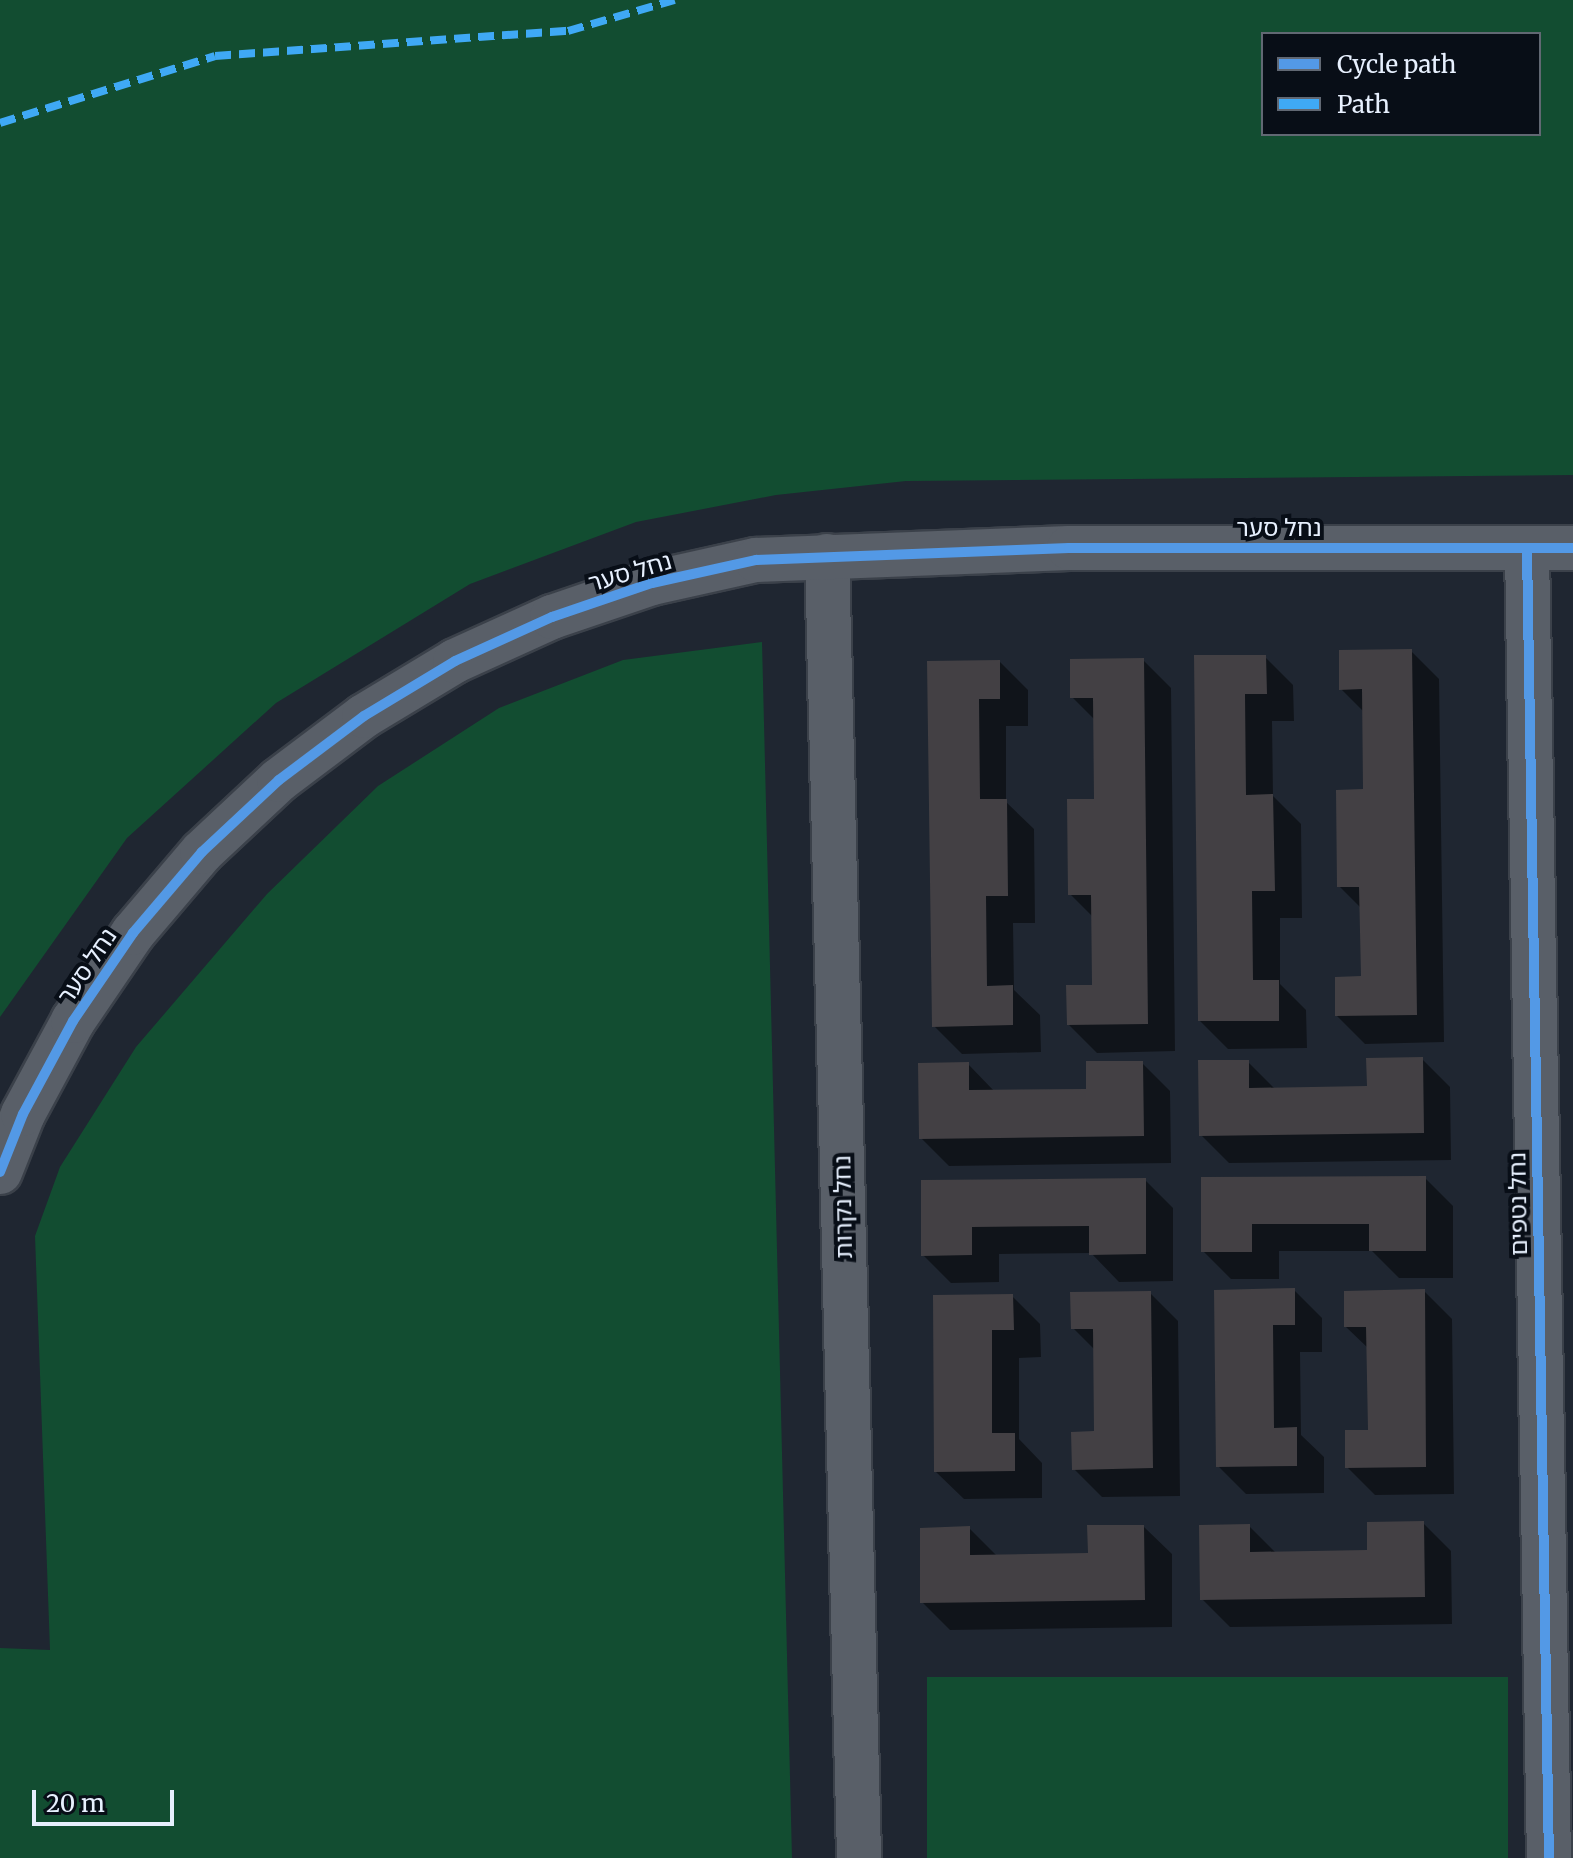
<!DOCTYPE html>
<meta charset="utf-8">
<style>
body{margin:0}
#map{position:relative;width:1573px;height:1858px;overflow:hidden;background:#1f2631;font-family:Merriweather,"Noto Sans Hebrew",serif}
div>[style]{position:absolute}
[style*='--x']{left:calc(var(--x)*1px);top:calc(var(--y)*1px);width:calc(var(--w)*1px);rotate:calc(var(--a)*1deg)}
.green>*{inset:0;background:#124d31;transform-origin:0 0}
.shadow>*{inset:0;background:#0007}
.building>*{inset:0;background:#434044}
.roads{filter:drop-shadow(2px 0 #3b414a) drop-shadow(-2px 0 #3b414a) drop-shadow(0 2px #3b414a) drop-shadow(0 -2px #3b414a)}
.minor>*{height:44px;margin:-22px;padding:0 22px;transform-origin:22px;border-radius:22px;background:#595f68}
.quiet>*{height:8px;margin-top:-4px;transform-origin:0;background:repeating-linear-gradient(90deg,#3fa9f5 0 16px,transparent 0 24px)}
.cycleway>*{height:10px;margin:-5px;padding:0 5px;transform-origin:5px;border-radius:5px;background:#5399e6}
span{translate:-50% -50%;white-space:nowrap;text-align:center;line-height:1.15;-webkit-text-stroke:8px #080e17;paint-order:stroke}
.street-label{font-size:24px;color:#e7f0fe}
.legend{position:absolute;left:1261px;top:32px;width:280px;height:104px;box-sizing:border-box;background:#080e17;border:2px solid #616873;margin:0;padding:10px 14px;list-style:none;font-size:24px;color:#e7f0fe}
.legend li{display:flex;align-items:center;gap:16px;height:40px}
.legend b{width:40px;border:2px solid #616873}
.scale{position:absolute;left:32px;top:1790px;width:142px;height:36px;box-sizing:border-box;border:4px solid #e7f0fe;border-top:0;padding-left:10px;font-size:24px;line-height:28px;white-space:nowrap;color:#e7f0fe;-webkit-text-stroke:6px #080e17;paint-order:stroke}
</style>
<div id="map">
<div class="green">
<i style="clip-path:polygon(evenodd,0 0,1573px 0,1573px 475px,906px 481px,776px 495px,636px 522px,470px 584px,276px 703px,127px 838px,0 1017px,0 0,1539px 34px,1539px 134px,1263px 134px,1263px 34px,1539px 34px)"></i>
<i style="clip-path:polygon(762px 642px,792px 1858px,0 1858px,0 1648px,50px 1650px,35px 1236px,60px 1167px,136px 1047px,267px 894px,378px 786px,499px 708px,623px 660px)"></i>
<i style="left:927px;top:1677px;width:581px;height:181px"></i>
</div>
<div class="shadow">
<i style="clip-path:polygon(1411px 651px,1439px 679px,1444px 1042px,1365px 1044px,1337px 1016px,1363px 978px,1362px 909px,1339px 886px,1365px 791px,1364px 712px,1341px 689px)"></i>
<i style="clip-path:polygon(1196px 657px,1265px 657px,1293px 685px,1294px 721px,1272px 721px,1273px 796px,1301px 824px,1302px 918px,1280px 918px,1280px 984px,1306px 1010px,1307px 1048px,1228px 1049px,1200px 1021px)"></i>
<i style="clip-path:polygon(1143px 660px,1171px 688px,1175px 1051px,1097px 1053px,1069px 1025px,1094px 987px,1093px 917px,1070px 894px,1096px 801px,1095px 720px,1072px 697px)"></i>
<i style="clip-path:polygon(1000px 662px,1028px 690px,1028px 726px,1006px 726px,1006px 802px,1034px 829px,1035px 923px,1013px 923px,1014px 990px,1040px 1015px,1041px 1052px,962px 1054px,934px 1026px,929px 663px)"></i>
<i style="clip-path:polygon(1422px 1059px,1450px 1087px,1451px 1160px,1229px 1163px,1201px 1135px,1248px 1062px,1275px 1089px,1369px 1088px)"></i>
<i style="clip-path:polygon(1142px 1063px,1170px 1091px,1171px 1163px,949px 1166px,921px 1138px,968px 1064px,995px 1092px,1088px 1091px)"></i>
<i style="clip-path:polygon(1425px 1178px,1453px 1206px,1453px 1278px,1399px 1278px,1372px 1251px,1279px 1251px,1279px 1279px,1231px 1279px,1203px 1251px,1203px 1179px)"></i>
<i style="clip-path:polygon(1145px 1180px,1173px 1208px,1173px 1281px,1119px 1282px,1091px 1253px,999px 1254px,999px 1282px,951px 1283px,923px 1255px,923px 1182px)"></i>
<i style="clip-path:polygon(1294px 1290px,1322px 1318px,1322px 1352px,1300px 1352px,1301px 1435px,1324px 1457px,1324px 1493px,1246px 1494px,1218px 1466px,1216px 1292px)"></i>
<i style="clip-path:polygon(1424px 1291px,1452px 1319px,1454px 1494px,1375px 1495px,1347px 1467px,1370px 1432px,1369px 1349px,1346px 1327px)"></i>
<i style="clip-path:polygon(1150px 1293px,1178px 1321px,1180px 1496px,1102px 1497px,1074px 1469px,1096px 1433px,1095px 1350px,1073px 1328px)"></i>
<i style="clip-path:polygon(1012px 1296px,1040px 1324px,1041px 1357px,1019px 1358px,1019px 1439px,1042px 1463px,1042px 1498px,964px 1499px,936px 1472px,935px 1297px)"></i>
<i style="clip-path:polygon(1423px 1523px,1451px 1551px,1452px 1624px,1230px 1627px,1202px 1599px,1249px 1526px,1276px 1553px,1369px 1552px)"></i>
<i style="clip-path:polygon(1144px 1527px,1172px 1554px,1172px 1627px,950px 1630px,922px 1602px,969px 1528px,997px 1556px,1090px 1555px)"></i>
</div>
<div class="building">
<i style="clip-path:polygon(1412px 649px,1417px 1015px,1335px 1016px,1335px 977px,1361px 976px,1359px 887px,1337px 887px,1336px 790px,1363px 789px,1362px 689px,1339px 690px,1339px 650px)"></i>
<i style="clip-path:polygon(1194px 655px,1266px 655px,1267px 694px,1245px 694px,1246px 795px,1273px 794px,1275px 891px,1252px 891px,1253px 980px,1279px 980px,1279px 1021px,1198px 1021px)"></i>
<i style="clip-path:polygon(1144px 658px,1148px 1024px,1067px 1025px,1066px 985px,1092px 985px,1091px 895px,1068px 895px,1067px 799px,1094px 799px,1093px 698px,1070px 698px,1070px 659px)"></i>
<i style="clip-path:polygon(1000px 660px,1000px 699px,979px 699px,980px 799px,1007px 799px,1008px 896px,986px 896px,987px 986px,1013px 985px,1013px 1025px,932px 1027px,927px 661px)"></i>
<i style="clip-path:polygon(1423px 1057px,1424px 1133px,1199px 1136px,1198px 1060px,1249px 1060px,1249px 1088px,1367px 1086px,1366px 1058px)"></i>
<i style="clip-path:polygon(1086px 1061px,1143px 1061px,1144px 1136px,919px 1139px,918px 1063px,969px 1062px,969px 1090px,1086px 1089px)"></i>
<i style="clip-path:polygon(1426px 1176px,1426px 1251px,1369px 1251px,1369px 1224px,1252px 1224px,1252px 1252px,1201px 1252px,1201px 1177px)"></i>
<i style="clip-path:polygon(1146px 1178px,1146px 1254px,1089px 1255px,1089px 1226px,972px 1227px,972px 1255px,921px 1256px,921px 1180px)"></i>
<i style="clip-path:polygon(1295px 1288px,1295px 1325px,1273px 1325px,1274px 1428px,1297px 1427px,1297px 1466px,1216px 1467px,1214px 1290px)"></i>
<i style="clip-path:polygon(1425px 1289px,1426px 1467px,1345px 1468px,1345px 1430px,1368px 1430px,1366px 1327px,1344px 1327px,1344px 1291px)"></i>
<i style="clip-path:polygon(1151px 1291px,1153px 1468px,1072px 1470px,1071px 1432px,1094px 1431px,1093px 1329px,1071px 1329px,1070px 1292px)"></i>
<i style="clip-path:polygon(1013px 1294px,1014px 1330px,992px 1330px,992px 1433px,1015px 1433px,1015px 1471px,934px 1472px,933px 1295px)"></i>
<i style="clip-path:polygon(1424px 1521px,1425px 1597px,1200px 1600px,1199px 1525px,1250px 1524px,1250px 1552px,1367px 1550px,1367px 1522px)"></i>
<i style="clip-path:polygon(1087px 1525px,1144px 1525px,1145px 1600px,920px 1603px,920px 1528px,970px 1526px,970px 1555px,1088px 1553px)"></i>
</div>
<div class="roads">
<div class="minor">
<i style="--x:1527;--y:549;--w:1309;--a:89.04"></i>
<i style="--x:827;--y:556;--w:1302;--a:88.59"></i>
<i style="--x:0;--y:1172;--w:62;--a:-68.4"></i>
<i style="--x:23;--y:1114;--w:106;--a:-61.7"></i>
<i style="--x:73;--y:1021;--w:107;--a:-55.7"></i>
<i style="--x:133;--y:933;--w:106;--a:-49.6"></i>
<i style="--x:202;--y:852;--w:105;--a:-43.1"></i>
<i style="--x:279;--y:780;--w:106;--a:-37"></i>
<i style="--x:364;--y:716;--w:106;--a:-31.1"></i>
<i style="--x:455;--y:661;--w:107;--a:-24.4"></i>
<i style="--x:552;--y:617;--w:106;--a:-18.8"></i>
<i style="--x:652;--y:583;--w:107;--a:-12.5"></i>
<i style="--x:756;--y:560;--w:313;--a:-2.2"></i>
<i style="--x:1069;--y:548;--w:504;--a:0"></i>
</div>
</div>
<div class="quiet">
<i style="--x:0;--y:123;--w:225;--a:-17.3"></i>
<i style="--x:215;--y:56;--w:354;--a:-4.1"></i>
<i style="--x:568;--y:31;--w:111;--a:-16.2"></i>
</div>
<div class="cycleway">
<i style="--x:1527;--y:549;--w:1309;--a:89.04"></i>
<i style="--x:0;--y:1172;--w:62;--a:-68.4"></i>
<i style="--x:23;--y:1114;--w:106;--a:-61.7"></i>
<i style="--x:73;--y:1021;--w:107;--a:-55.7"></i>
<i style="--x:133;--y:933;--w:106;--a:-49.6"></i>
<i style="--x:202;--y:852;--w:105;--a:-43.1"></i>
<i style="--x:279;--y:780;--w:106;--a:-37"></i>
<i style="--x:364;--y:716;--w:106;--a:-31.1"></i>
<i style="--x:455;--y:661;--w:107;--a:-24.4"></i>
<i style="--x:552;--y:617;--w:106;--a:-18.8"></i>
<i style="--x:652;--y:583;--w:107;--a:-12.5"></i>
<i style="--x:756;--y:560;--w:313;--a:-2.2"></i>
<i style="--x:1069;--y:548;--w:504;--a:0"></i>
</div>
<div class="street-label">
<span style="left:1279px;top:528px">נחל סער</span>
<span style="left:630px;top:572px;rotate:-16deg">נחל סער</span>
<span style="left:87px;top:966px;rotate:-56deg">נחל סער</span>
<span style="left:1518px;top:1204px;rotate:-91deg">נחל נטפים</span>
<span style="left:843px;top:1207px;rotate:-91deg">נחל נקרות</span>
</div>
<ul class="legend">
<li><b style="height:10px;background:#5399e6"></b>Cycle path</li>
<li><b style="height:10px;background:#3fa9f5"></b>Path</li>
</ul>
<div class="scale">20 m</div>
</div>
